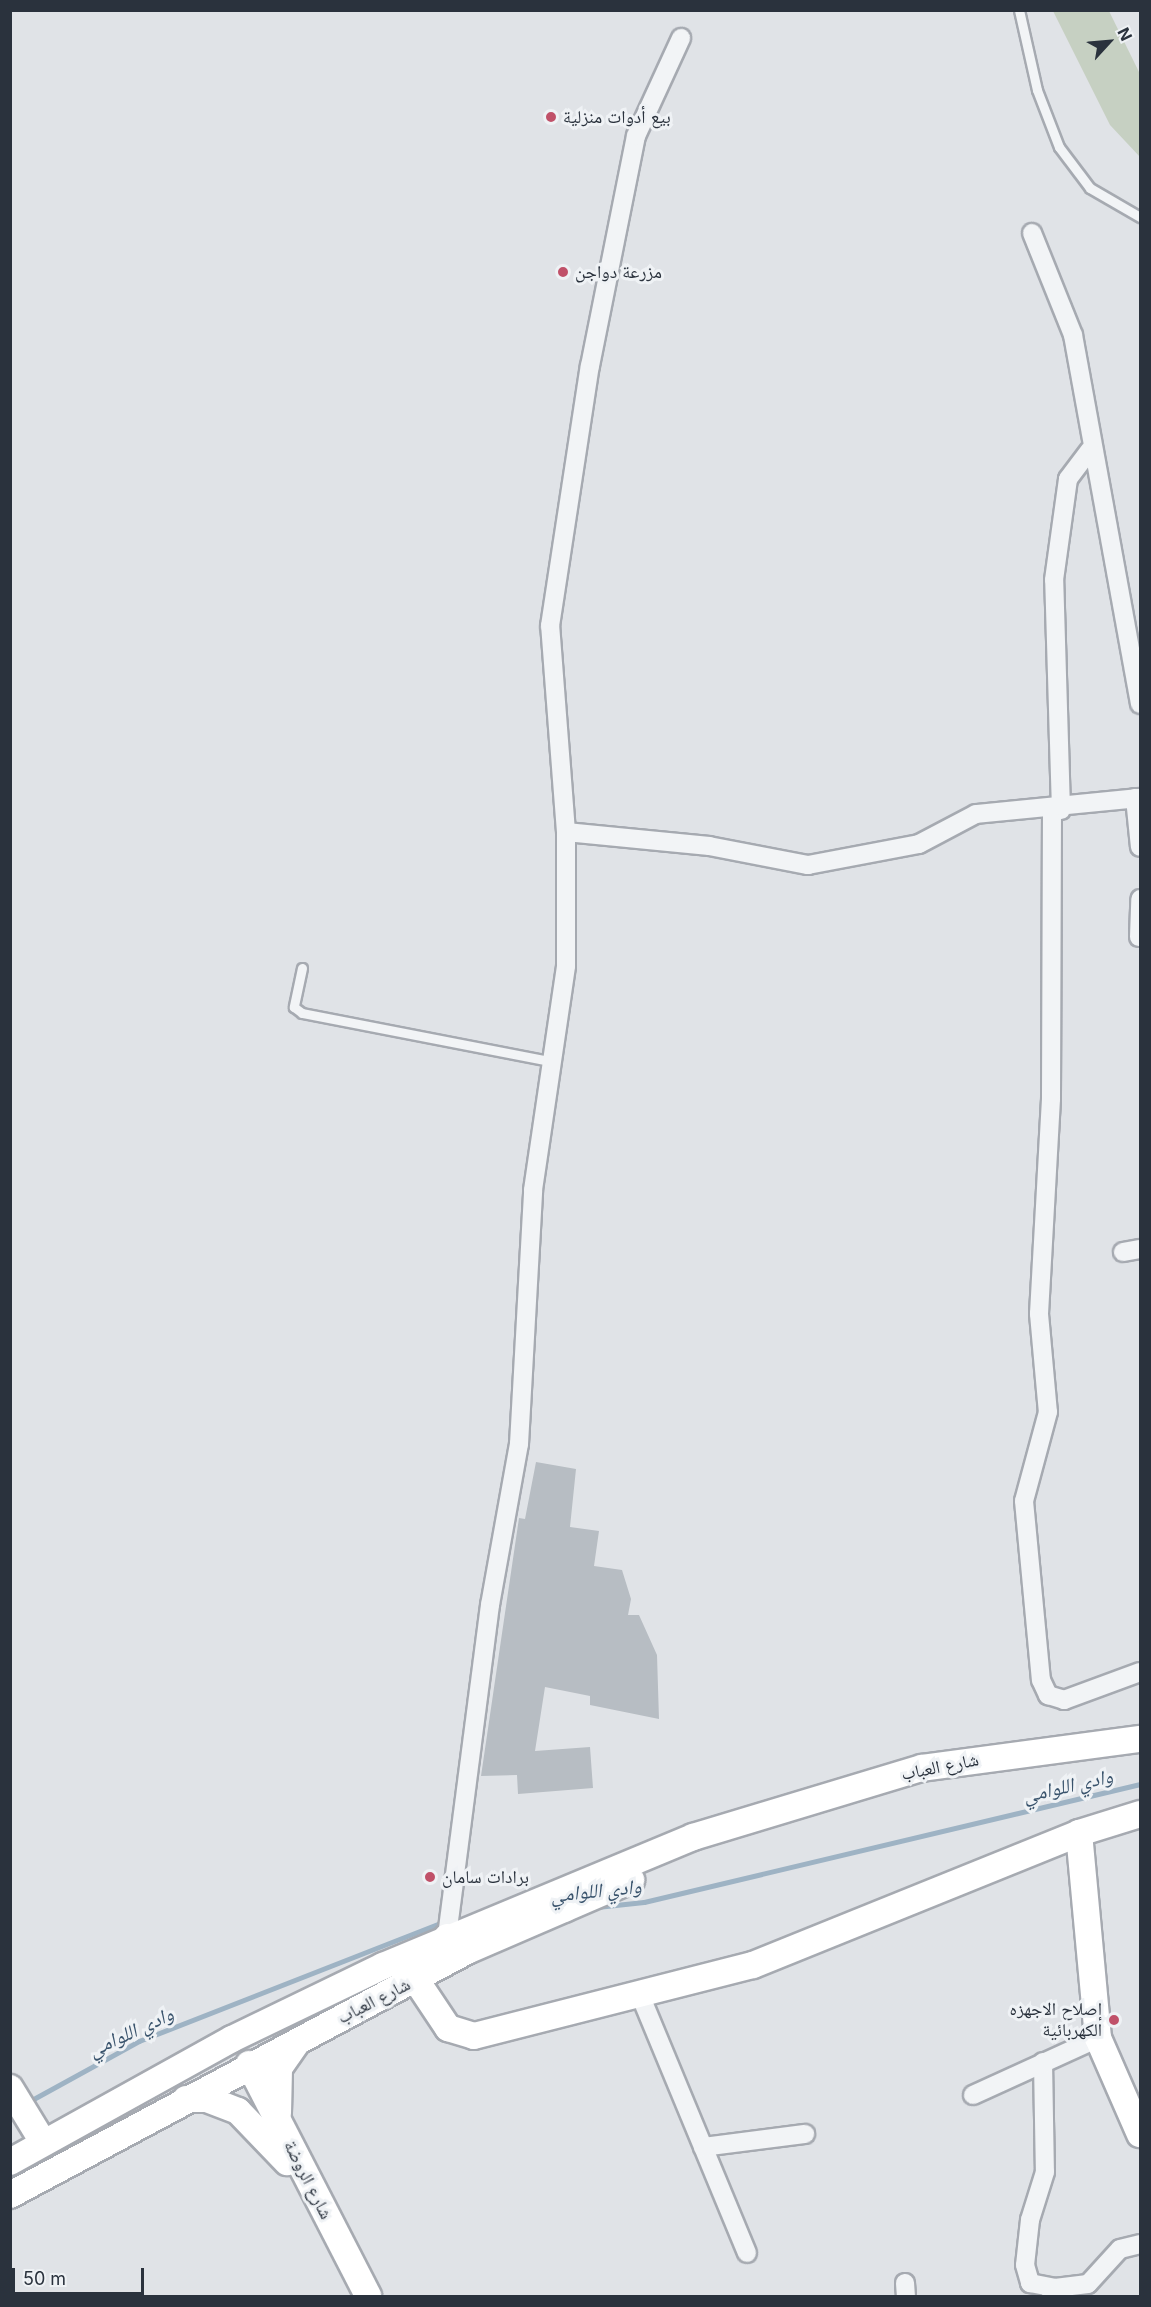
<!DOCTYPE html>
<meta charset="utf-8">
<style>
body{margin:0}
#map{position:relative;width:1151px;height:2307px;overflow:hidden;background:#e0e3e7;font-family:Inter,"Noto Naskh Arabic",sans-serif}
div>[style]{position:absolute}
[style*='--x']{left:calc(var(--x)*1px);top:calc(var(--y)*1px);width:calc(var(--w)*1px);rotate:calc(var(--a)*1deg)}
.green>*{inset:0;background:#c6d0c2}
.stream>*{height:5px;margin:-2.5px;padding:0 2.5px;transform-origin:2.5px;border-radius:2.5px;background:#9eb3c4}
.building>*{inset:0;background:#b7bdc3}
.roads{filter:drop-shadow(2px 0 #a6aab1) drop-shadow(-2px 0 #a6aab1) drop-shadow(0 2px #a6aab1) drop-shadow(0 -2px #a6aab1)}
.lane>*{height:9px;margin:-4.5px;padding:0 4.5px;transform-origin:4.5px;border-radius:4.5px;background:#f2f4f6}
.street>*{height:18px;margin:-9px;padding:0 9px;transform-origin:9px;border-radius:9px;background:#f2f4f6}
.secondary>*{height:26px;margin:-13px;padding:0 13px;transform-origin:13px;border-radius:13px;background:#fff}
.dots>*{width:16px;height:16px;translate:-50% -50%;box-sizing:border-box;border:3px solid #eff2f5;border-radius:50%}
span{translate:-50% -50%;white-space:nowrap;text-align:center;line-height:1.15;-webkit-text-stroke:6px #eff2f5;paint-order:stroke}
.poi-label{font-size:18px;color:#2a323d}
.left{translate:0 -50%;text-align:left}
.right{translate:-100% -50%;text-align:right}
.street-label{font-size:18px;color:#2a323d}
.water-label{font-size:20px;color:#39536c;font-style:italic}
.frame{position:absolute;inset:0;border:12px solid #2a323d;pointer-events:none}
.north{position:absolute;left:1079px;top:12px;width:60px;height:60px;-webkit-text-stroke:4px #eff2f5;paint-order:stroke;rotate:64deg;font-size:16px;font-weight:700;line-height:24px;text-align:center;color:#2a323d}
.north::after{content:'';display:block;margin:auto;width:21px;height:27px;background:#2a323d;clip-path:polygon(50% 0,100% 100%,50% 72%,0 100%)}
.scale{position:absolute;left:12px;top:2268px;width:132px;height:27px;box-sizing:border-box;border:3px solid #2a323d;border-top:0;padding-left:8px;font-size:18px;line-height:21px;white-space:nowrap;color:#2a323d;-webkit-text-stroke:4px #eff2f5;paint-order:stroke}
</style>
<div id="map">
<div class="green">
<i style="clip-path:polygon(1053px 11px,1109px 11px,1140px 74px,1140px 157px,1110px 125px)"></i>
</div>
<div class="stream">
<i style="--x:597;--y:1907;--w:47;--a:-6.1"></i>
<i style="--x:644;--y:1902;--w:510;--a:-13.38"></i>
<i style="--x:28;--y:2102;--w:127;--a:-28.8"></i>
<i style="--x:139;--y:2041;--w:329;--a:-21.4"></i>
</div>
<div class="building">
<i style="clip-path:polygon(536px 1462px,576px 1469px,570px 1527px,599px 1531px,594px 1566px,622px 1570px,631px 1599px,628px 1615px,639px 1615px,657px 1655px,659px 1719px,590px 1705px,590px 1696px,545px 1687px,535px 1751px,590px 1747px,593px 1788px,518px 1794px,517px 1775px,481px 1776px,519px 1518px,525px 1519px)"></i>
</div>
<div class="roads">
<div class="lane">
<i style="--x:1019;--y:10;--w:82;--a:77.3"></i>
<i style="--x:1037;--y:90;--w:61;--a:68.9"></i>
<i style="--x:1059;--y:147;--w:51;--a:52.9"></i>
<i style="--x:1090;--y:188;--w:58;--a:30.1"></i>
<i style="--x:302;--y:968;--w:40;--a:102"></i>
<i style="--x:294;--y:1007;--w:10;--a:37"></i>
<i style="--x:302;--y:1013;--w:256;--a:11"></i>
</div>
<div class="street">
<i style="--x:1032;--y:233;--w:110;--a:68.1"></i>
<i style="--x:1073;--y:335;--w:375;--a:79.7"></i>
<i style="--x:1135;--y:798;--w:49;--a:84.2"></i>
<i style="--x:1061;--y:810;--w:230;--a:-91.7"></i>
<i style="--x:1054;--y:580;--w:102;--a:-82.1"></i>
<i style="--x:1068;--y:479;--w:36;--a:-53"></i>
<i style="--x:1052;--y:811;--w:288;--a:90.2"></i>
<i style="--x:1051;--y:1099;--w:215;--a:93.2"></i>
<i style="--x:1039;--y:1314;--w:98;--a:84.8"></i>
<i style="--x:1048;--y:1412;--w:92;--a:105.1"></i>
<i style="--x:1024;--y:1501;--w:180;--a:84.6"></i>
<i style="--x:1041;--y:1680;--w:17;--a:65"></i>
<i style="--x:1048;--y:1695;--w:17;--a:17"></i>
<i style="--x:1064;--y:1700;--w:81;--a:-20.2"></i>
<i style="--x:566;--y:832;--w:144;--a:5.6"></i>
<i style="--x:709;--y:846;--w:101;--a:10.9"></i>
<i style="--x:808;--y:865;--w:113;--a:-10.7"></i>
<i style="--x:919;--y:844;--w:64;--a:-27.8"></i>
<i style="--x:976;--y:814;--w:165;--a:-5.6"></i>
<i style="--x:1139;--y:937;--w:38;--a:-88"></i>
<i style="--x:1123;--y:1252;--w:17;--a:-10"></i>
<i style="--x:447;--y:1936;--w:334;--a:-82.6"></i>
<i style="--x:490;--y:1605;--w:164;--a:-79.8"></i>
<i style="--x:519;--y:1444;--w:254;--a:-86.8"></i>
<i style="--x:533;--y:1190;--w:226;--a:-81.6"></i>
<i style="--x:566;--y:966;--w:134;--a:-90"></i>
<i style="--x:566;--y:832;--w:207;--a:-94.4"></i>
<i style="--x:550;--y:626;--w:263;--a:-81.3"></i>
<i style="--x:590;--y:366;--w:235;--a:-78.7"></i>
<i style="--x:636;--y:136;--w:108;--a:-65.3"></i>
<i style="--x:641;--y:1997;--w:277;--a:67.5"></i>
<i style="--x:1043;--y:2062;--w:110;--a:89"></i>
<i style="--x:1045;--y:2172;--w:50;--a:107.4"></i>
<i style="--x:1030;--y:2220;--w:45;--a:96.3"></i>
<i style="--x:1025;--y:2265;--w:19;--a:74"></i>
<i style="--x:1030;--y:2283;--w:25;--a:11"></i>
<i style="--x:973;--y:2095;--w:137;--a:-24.5"></i>
<i style="--x:703;--y:2147;--w:103;--a:-7.3"></i>
<i style="--x:905;--y:2283;--w:13;--a:86"></i>
<i style="--x:1051;--y:2296;--w:9;--a:-63"></i>
<i style="--x:1055;--y:2288;--w:33;--a:-7"></i>
<i style="--x:1088;--y:2284;--w:47;--a:-47.6"></i>
<i style="--x:1120;--y:2249;--w:21;--a:-14"></i>
</div>
<div class="secondary">
<i style="--x:1079;--y:1833;--w:206;--a:84.7"></i>
<i style="--x:1098;--y:2038;--w:105;--a:66.4"></i>
<i style="--x:524;--y:1918;--w:41;--a:-12.7"></i>
<i style="--x:447;--y:1937;--w:53;--a:125.8"></i>
<i style="--x:416;--y:1980;--w:58;--a:56.3"></i>
<i style="--x:448;--y:2028;--w:27;--a:17"></i>
<i style="--x:474;--y:2036;--w:288;--a:-14.3"></i>
<i style="--x:753;--y:1965;--w:352;--a:-22"></i>
<i style="--x:1079;--y:1833;--w:64;--a:-17.3"></i>
<i style="--x:249;--y:2064;--w:261;--a:62.8"></i>
<i style="--x:10;--y:2088;--w:63;--a:58.6"></i>
<i style="--x:186;--y:2099;--w:21;--a:0"></i>
<i style="--x:207;--y:2099;--w:33;--a:21"></i>
<i style="--x:238;--y:2111;--w:71;--a:46.1"></i>
<i style="--x:278;--y:2113;--w:45;--a:-88.7"></i>
<i style="--x:279;--y:2068;--w:32;--a:-55"></i>
<i style="--x:10;--y:2162;--w:254;--a:-29"></i>
<i style="--x:232;--y:2039;--w:168;--a:-25.8"></i>
<i style="--x:383;--y:1966;--w:336;--a:-22.6"></i>
<i style="--x:693;--y:1837;--w:239;--a:-16.8"></i>
<i style="--x:922;--y:1768;--w:220;--a:-7.6"></i>
<i style="--x:10;--y:2195;--w:518;--a:-28.1"></i>
<i style="--x:467;--y:1951;--w:179;--a:-23.4"></i>
</div>
</div>
<div class="dots">
<i style="left:551px;top:117px;background:#c05169"></i>
<i style="left:563px;top:272px;background:#c05169"></i>
<i style="left:430px;top:1877px;background:#c05169"></i>
<i style="left:1114px;top:2020px;background:#c05169"></i>
</div>
<div class="poi-label">
<span class="left" style="left:563px;top:117px">بيع أدوات منزلية</span>
<span class="left" style="left:575px;top:272px">مزرعة دواجن</span>
<span class="left" style="left:442px;top:1877px">برادات سامان</span>
<span class="right" style="left:1102px;top:2020px">إصلاح الاجهزه<br>الكهربائية</span>
</div>
<div class="street-label">
<span style="left:940px;top:1767px;rotate:-11deg">شارع العباب</span>
<span style="left:374px;top:2001px;rotate:-27deg">شارع العباب</span>
<span style="left:308px;top:2180px;rotate:63deg">شارع الروضة</span>
</div>
<div class="water-label">
<span style="left:1068px;top:1786px;rotate:-13deg">وادي اللوامي</span>
<span style="left:596px;top:1891px;rotate:-6deg">وادي اللوامي</span>
<span style="left:131px;top:2032px;rotate:-25deg">وادي اللوامي</span>
</div>
<div class="frame"></div>
<div class="north">N</div>
<div class="scale">50 m</div>
</div>
